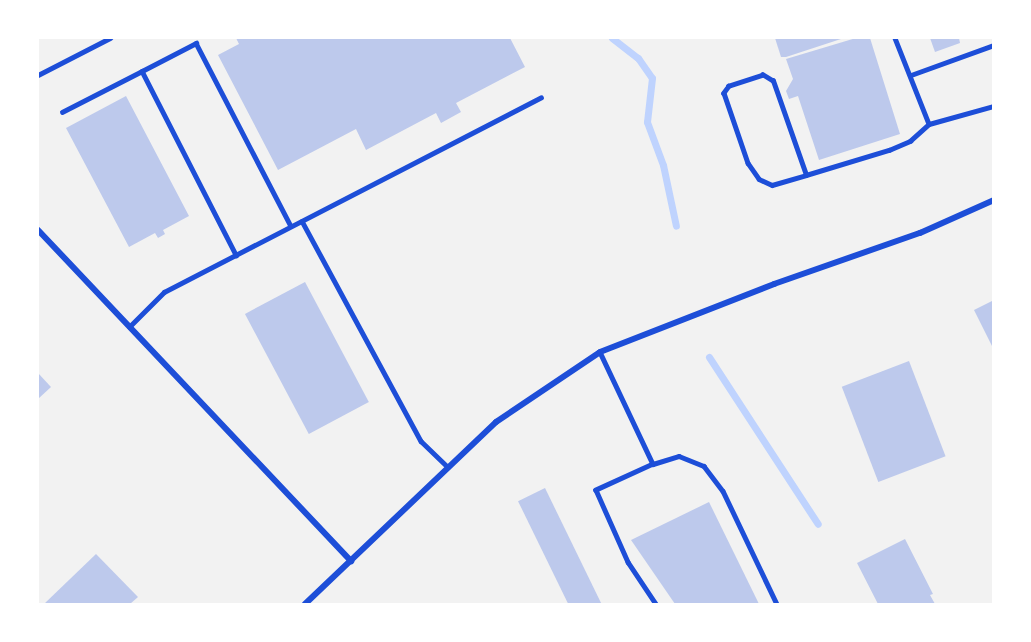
<!DOCTYPE html>
<style>
body{margin:0}
#map{position:relative;width:1031px;height:642px;overflow:hidden;background:#f2f2f2;font-family:Poppins,sans-serif}
div>[style]{position:absolute}
[style*='--x']{left:calc(var(--x)*1px);top:calc(var(--y)*1px);width:calc(var(--w)*1px);rotate:calc(var(--a)*1deg)}
.stream>*{height:7px;margin:-3.5px;padding:0 3.5px;transform-origin:3.5px;border-radius:3.5px;background:#bfd3fe}
.building>*{inset:0;background:#bdc9ec;transform-origin:0 0}
.service>*{height:4.5px;margin:-2.25px;padding:0 2.25px;transform-origin:2.25px;border-radius:2.25px;background:#1d4ed8}
.minor>*{height:6px;margin:-3px;padding:0 3px;transform-origin:3px;border-radius:3px;background:#1d4ed8}
span{translate:-50% -50%;white-space:nowrap;text-align:center;line-height:1.15;-webkit-text-stroke:6px #fff;paint-order:stroke}
.frame{position:absolute;inset:0;border:39px solid #fff;pointer-events:none}
</style>
<div id="map">
<div class="stream">
<i style="--x:612;--y:38;--w:33;--a:38"></i>
<i style="--x:638;--y:58;--w:24;--a:55"></i>
<i style="--x:652;--y:78;--w:44;--a:96.5"></i>
<i style="--x:647;--y:122;--w:46;--a:69.6"></i>
<i style="--x:663;--y:165;--w:62;--a:78"></i>
<i style="--x:709;--y:357;--w:199;--a:56.9"></i>
</div>
<div class="building">
<i style="clip-path:polygon(236px 38px,510px 38px,525px 67px,456px 103px,461px 112px,441px 123px,436px 113px,366px 150px,356px 129px,278px 170px,218px 55px,239px 44px)"></i>
<i style="clip-path:polygon(775px 38px,844px 38px,786px 57px,781px 57px)"></i>
<i style="clip-path:polygon(856px 38px,870px 38px,900px 134px,819px 160px,798px 96px,789px 99px,786px 91px,793px 79px,786px 59px)"></i>
<i style="clip-path:polygon(930px 38px,959px 38px,960px 43px,935px 52px)"></i>
<i style="clip-path:polygon(126px 96px,189px 216px,163px 230px,165px 234px,158px 238px,155px 233px,129px 247px,66px 128px)"></i>
<i style="left:305px;top:282px;width:136px;height:68px;rotate:62deg"></i>
<i style="clip-path:polygon(994px 300px,994px 350px,974px 310px)"></i>
<i style="left:909px;top:361px;width:102px;height:72px;rotate:69deg"></i>
<i style="clip-path:polygon(38px 373px,51px 387px,38px 399px)"></i>
<i style="left:545px;top:488px;width:129px;height:30px;rotate:64deg"></i>
<i style="clip-path:polygon(709px 502px,759px 604px,675px 604px,631px 540px)"></i>
<i style="clip-path:polygon(905px 539px,933px 594px,930px 595px,935px 604px,878px 604px,857px 563px)"></i>
<i style="clip-path:polygon(96px 554px,138px 597px,130px 604px,44px 604px)"></i>
</div>
<div class="service">
<i style="--x:895;--y:38;--w:92;--a:68.4"></i>
<i style="--x:929;--y:124;--w:67;--a:-15.5"></i>
<i style="--x:142;--y:71;--w:61;--a:-27.4"></i>
<i style="--x:196;--y:43;--w:206;--a:62.6"></i>
<i style="--x:38;--y:75;--w:81;--a:-27.2"></i>
<i style="--x:911;--y:75;--w:88;--a:-19.9"></i>
<i style="--x:62;--y:112;--w:90;--a:-27.1"></i>
<i style="--x:142;--y:71;--w:207;--a:62.9"></i>
<i style="--x:806;--y:175;--w:100;--a:-109.3"></i>
<i style="--x:773;--y:81;--w:12;--a:-149"></i>
<i style="--x:763;--y:75;--w:36;--a:162"></i>
<i style="--x:729;--y:86;--w:9;--a:126"></i>
<i style="--x:724;--y:93;--w:74;--a:71.1"></i>
<i style="--x:748;--y:163;--w:19;--a:55"></i>
<i style="--x:759;--y:179;--w:14;--a:25"></i>
<i style="--x:772;--y:185;--w:35;--a:-16"></i>
<i style="--x:806;--y:175;--w:87;--a:-16.8"></i>
<i style="--x:889;--y:150;--w:23;--a:-23"></i>
<i style="--x:910;--y:141;--w:25;--a:-42"></i>
<i style="--x:302;--y:221;--w:250;--a:61.6"></i>
<i style="--x:421;--y:441;--w:37;--a:44"></i>
<i style="--x:129;--y:327;--w:49;--a:-45"></i>
<i style="--x:164;--y:292;--w:424;--a:-27.3"></i>
<i style="--x:600;--y:352;--w:124;--a:64.7"></i>
<i style="--x:653;--y:464;--w:63;--a:155.5"></i>
<i style="--x:596;--y:490;--w:79;--a:66"></i>
<i style="--x:628;--y:562;--w:50;--a:56.3"></i>
<i style="--x:653;--y:464;--w:27;--a:-17"></i>
<i style="--x:679;--y:456;--w:27;--a:22"></i>
<i style="--x:704;--y:466;--w:31;--a:53"></i>
<i style="--x:723;--y:491;--w:125;--a:64.5"></i>
</div>
<div class="minor">
<i style="--x:38;--y:230;--w:456;--a:46.6"></i>
<i style="--x:305;--y:604;--w:264;--a:-43.6"></i>
<i style="--x:496;--y:422;--w:125;--a:-33.9"></i>
<i style="--x:600;--y:352;--w:187;--a:-21.3"></i>
<i style="--x:774;--y:284;--w:155;--a:-19.3"></i>
<i style="--x:920;--y:233;--w:81;--a:-24"></i>
</div>
<div class="frame"></div>
</div>
